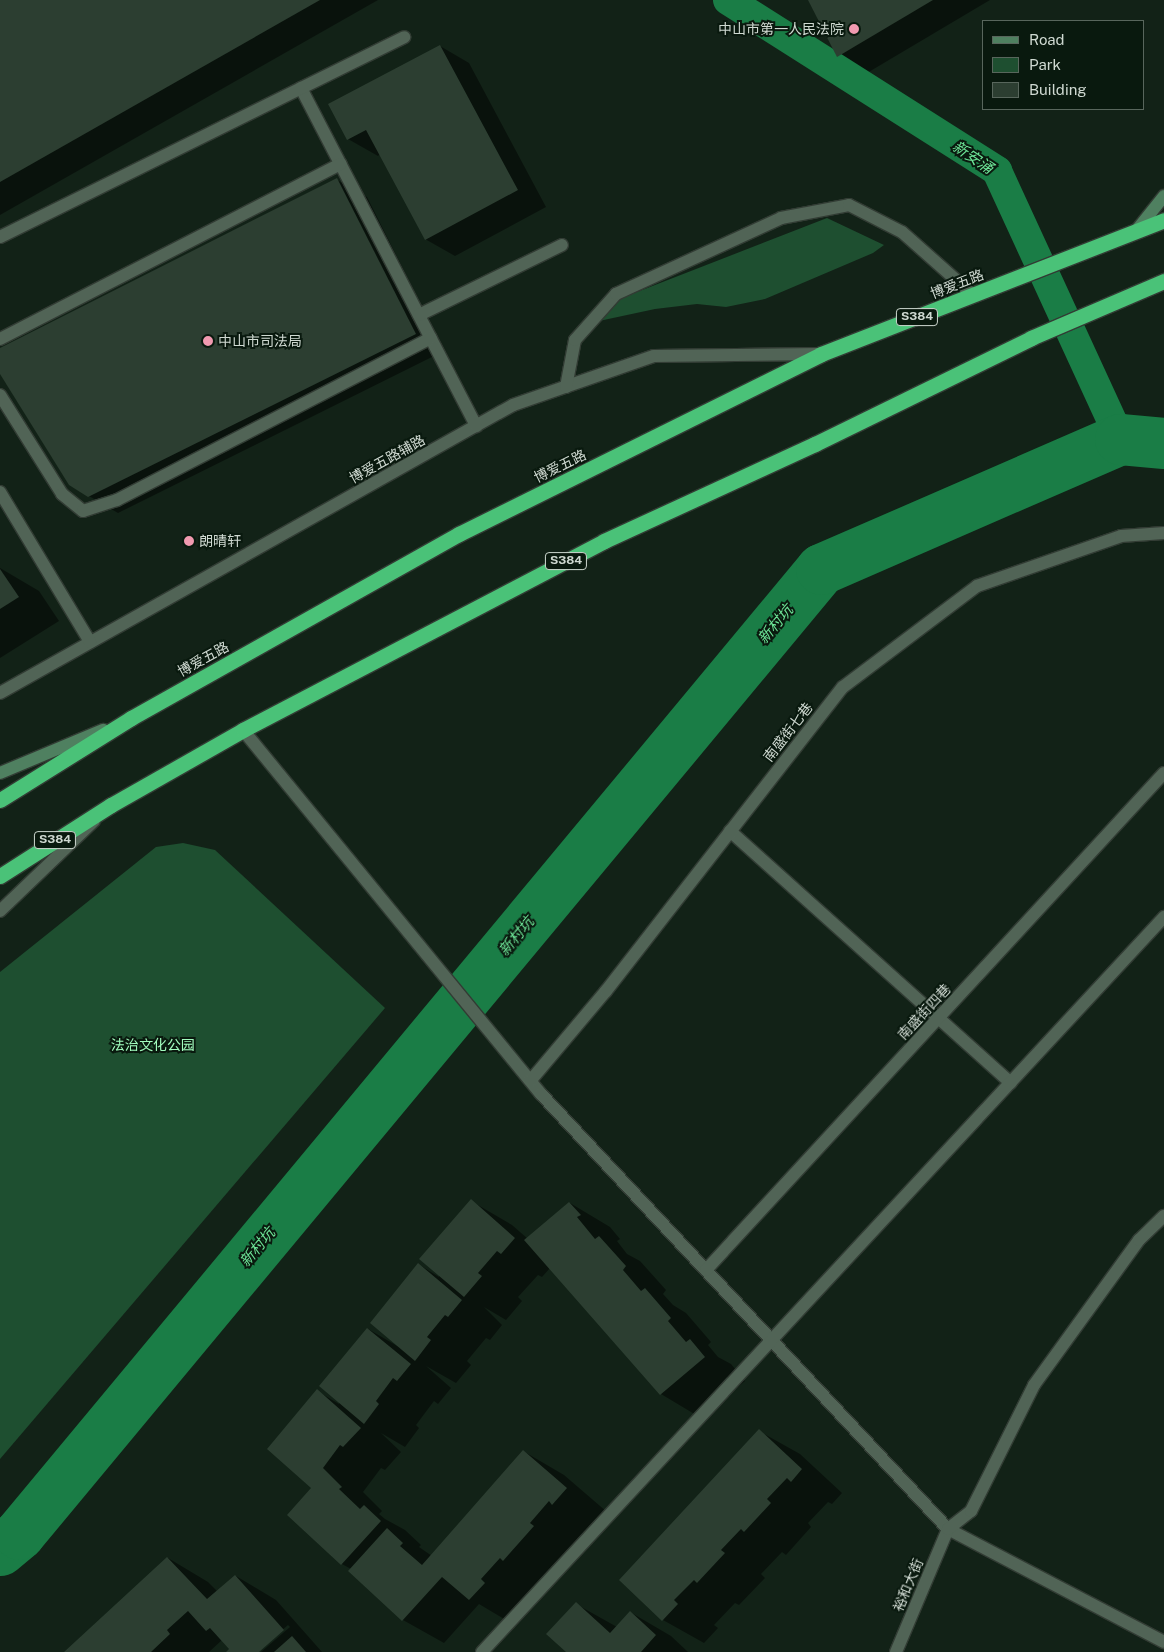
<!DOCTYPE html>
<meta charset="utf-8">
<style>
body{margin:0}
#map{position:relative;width:1164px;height:1652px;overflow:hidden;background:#122217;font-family:"Public Sans","Noto Sans SC",sans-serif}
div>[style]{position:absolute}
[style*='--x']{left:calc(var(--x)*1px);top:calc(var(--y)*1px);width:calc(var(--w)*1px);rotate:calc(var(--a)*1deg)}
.green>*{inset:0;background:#1e4f30}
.shadow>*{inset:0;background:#0007}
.canal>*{height:30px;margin:-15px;padding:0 15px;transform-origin:15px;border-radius:15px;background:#1a7d46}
.river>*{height:51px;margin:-25.5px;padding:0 25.5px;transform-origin:25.5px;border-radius:25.5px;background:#1a7d46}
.building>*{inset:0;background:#2c3e31}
.roads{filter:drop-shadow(1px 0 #323c34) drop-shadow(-1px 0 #323c34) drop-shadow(0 1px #323c34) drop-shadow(0 -1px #323c34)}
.lane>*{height:12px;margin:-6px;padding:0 6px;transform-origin:6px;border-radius:6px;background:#516456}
.street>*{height:12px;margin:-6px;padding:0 6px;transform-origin:6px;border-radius:6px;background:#516456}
.secondary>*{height:12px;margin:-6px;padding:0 6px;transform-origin:6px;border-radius:6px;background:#4f8060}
.highway>*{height:15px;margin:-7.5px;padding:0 7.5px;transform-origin:7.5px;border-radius:7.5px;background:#4ac278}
.dots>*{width:14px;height:14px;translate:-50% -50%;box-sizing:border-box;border:2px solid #09190e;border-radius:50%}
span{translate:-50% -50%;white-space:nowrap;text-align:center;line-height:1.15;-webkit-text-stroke:4px #09190e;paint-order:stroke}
.shield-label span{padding:1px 4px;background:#09190e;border:1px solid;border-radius:4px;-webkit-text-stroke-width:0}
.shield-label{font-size:12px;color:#cfd9d1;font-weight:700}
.poi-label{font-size:14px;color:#cfd9d1}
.right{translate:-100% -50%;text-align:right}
.left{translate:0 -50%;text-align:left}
.street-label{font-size:14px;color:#cfd9d1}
.park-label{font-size:14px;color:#a2fdbe}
.water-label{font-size:15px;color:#6de497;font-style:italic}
.legend{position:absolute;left:982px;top:20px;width:162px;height:90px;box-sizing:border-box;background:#09190e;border:1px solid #58665c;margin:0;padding:6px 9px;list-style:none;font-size:15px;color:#cfd9d1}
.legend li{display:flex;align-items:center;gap:10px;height:25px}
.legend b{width:25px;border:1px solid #58665c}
</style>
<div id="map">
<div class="green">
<i style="clip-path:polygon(827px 218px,884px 245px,873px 253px,765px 299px,726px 307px,697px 304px,655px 309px,599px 321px,619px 299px)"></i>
<i style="clip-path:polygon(183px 843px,215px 850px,385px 1008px,0 1459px,0 972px,156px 847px)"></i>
</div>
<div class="shadow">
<i style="clip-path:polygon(0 0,378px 0,0 215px)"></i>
<i style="clip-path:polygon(810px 0,990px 0,867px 73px,838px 57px)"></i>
<i style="clip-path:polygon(440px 46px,469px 63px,546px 207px,455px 256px,425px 239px,380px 154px,378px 156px,348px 139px)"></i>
<i style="clip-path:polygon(337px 180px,367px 197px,444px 351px,118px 513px,89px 496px,0 371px,0 350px)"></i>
<i style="clip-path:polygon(0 568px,39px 591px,59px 621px,0 658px)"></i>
<i style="clip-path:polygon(471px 1201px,512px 1225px,528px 1239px,570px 1203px,610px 1227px,620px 1239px,617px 1241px,627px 1254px,640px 1261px,666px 1290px,663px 1294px,673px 1305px,686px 1313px,711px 1342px,708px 1345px,718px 1357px,731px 1364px,745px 1381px,701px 1418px,661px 1394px,550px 1268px,542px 1277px,538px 1275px,518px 1297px,522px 1301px,506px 1320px,484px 1307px,502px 1325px,490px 1340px,486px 1338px,467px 1361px,471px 1365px,456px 1383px,426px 1366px,451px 1388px,438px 1404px,434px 1401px,416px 1425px,419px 1428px,405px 1447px,381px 1433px,401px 1452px,385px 1470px,381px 1468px,363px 1492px,382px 1511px,379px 1514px,385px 1519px,405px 1530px,421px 1545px,419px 1547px,432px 1556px,523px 1451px,564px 1475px,607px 1512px,594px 1527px,590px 1525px,570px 1547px,574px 1551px,511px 1623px,479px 1604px,444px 1643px,403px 1620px,351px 1569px,342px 1564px,313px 1488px,317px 1391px,339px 1404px,368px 1329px,399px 1347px,418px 1264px,439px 1277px)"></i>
<i style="clip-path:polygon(759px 1431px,800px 1454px,842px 1493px,832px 1504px,828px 1502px,808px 1523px,811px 1527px,786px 1555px,782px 1552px,761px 1574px,765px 1578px,739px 1605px,735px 1603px,714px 1625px,718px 1628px,704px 1643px,663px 1620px)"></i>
<i style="clip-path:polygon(168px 1558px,208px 1582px,218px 1592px,236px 1576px,276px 1600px,322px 1652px,261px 1652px,290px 1627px,288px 1625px,257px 1652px,228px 1652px,231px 1650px,222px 1640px,209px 1652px,66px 1652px)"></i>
<i style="clip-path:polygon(576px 1604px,617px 1627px,630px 1612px,671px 1636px,688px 1652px,568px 1652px)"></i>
</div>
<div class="canal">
<i style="--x:728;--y:0;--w:319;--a:32.4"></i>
<i style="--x:997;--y:171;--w:295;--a:65.3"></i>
</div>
<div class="river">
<i style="--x:0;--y:1550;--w:25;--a:-40"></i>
<i style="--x:19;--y:1534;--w:1255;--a:-50.27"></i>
<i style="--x:821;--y:569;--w:326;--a:-23.5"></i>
<i style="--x:1120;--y:439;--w:44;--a:5.2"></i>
</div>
<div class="building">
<i style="clip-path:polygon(0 0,320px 0,0 182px)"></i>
<i style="clip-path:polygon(808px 0,933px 0,837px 57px)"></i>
<i style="clip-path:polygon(440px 45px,518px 190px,425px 240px,366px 130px,347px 140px,328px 104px)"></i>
<i style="clip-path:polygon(337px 178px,416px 334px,88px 497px,69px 485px,0 374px,0 348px)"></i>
<i style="clip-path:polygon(0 569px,19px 597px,0 609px)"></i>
<i style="clip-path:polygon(471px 1199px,515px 1238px,501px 1254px,497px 1251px,478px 1273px,482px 1276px,464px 1297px,419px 1259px)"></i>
<i style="clip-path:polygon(569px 1202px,581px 1215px,577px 1217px,595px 1239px,599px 1236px,626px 1266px,623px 1270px,641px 1291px,645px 1288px,671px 1318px,668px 1321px,686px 1342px,690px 1339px,705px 1357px,660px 1395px,524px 1240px)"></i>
<i style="clip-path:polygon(418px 1263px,462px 1300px,448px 1317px,445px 1315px,427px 1337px,431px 1340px,415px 1361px,370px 1323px)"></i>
<i style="clip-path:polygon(367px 1328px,411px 1364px,397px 1381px,393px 1378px,376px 1401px,379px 1404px,364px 1424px,319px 1386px)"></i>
<i style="clip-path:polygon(317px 1389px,361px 1428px,343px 1447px,340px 1445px,323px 1468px,342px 1487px,339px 1489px,360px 1509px,364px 1505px,381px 1521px,341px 1565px,287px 1515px,311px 1488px,267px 1449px)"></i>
<i style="clip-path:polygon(759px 1429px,802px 1469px,791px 1482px,787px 1478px,767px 1499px,771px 1503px,744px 1532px,741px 1529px,721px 1550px,725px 1553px,697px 1583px,694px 1580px,674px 1600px,678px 1604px,662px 1621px,619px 1580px)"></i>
<i style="clip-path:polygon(523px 1450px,567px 1488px,552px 1505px,549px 1501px,530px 1523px,534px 1526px,518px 1544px,486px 1516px,518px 1544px,503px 1561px,500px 1558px,481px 1579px,485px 1583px,469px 1600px,442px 1577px,402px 1621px,348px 1571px,387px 1528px,403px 1543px,400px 1546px,422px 1565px)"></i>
<i style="clip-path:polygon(167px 1557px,207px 1599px,235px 1575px,284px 1630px,259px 1652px,226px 1652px,229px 1649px,210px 1628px,206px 1631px,188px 1611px,167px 1630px,170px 1634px,151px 1652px,64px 1652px)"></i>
<i style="clip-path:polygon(576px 1602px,610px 1633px,630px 1611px,656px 1635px,641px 1652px,566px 1652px,546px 1634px)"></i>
<i style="clip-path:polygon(292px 1636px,306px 1652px,274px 1652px)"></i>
</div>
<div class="roads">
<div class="lane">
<i style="--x:0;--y:693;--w:588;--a:-29.31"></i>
<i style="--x:513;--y:405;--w:149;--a:-19.2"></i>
<i style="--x:654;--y:356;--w:164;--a:-0.7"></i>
<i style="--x:0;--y:911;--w:130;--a:-43.8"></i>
</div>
<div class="street">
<i style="--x:301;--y:88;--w:381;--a:62.6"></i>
<i style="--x:0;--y:237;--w:451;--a:-26.3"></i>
<i style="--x:419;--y:315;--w:159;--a:-26.1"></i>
<i style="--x:0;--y:339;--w:383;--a:-27.2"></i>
<i style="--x:566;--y:387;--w:48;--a:-79.2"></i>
<i style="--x:575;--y:340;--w:62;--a:-48.3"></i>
<i style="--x:616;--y:294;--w:182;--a:-24.7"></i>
<i style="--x:781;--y:218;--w:69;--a:-10.8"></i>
<i style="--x:849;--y:205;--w:59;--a:27"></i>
<i style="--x:902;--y:232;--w:95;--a:41.6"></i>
<i style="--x:0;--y:395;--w:117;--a:57.9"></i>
<i style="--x:62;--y:494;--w:27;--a:39"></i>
<i style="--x:83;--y:511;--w:36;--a:-18"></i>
<i style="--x:117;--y:500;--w:353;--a:-27.3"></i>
<i style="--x:0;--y:492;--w:175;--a:59"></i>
<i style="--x:243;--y:730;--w:470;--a:50.7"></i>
<i style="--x:541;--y:1094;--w:596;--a:46.9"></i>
<i style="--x:948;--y:1529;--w:244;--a:27.6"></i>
<i style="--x:730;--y:831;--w:377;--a:41.9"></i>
<i style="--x:531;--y:1080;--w:116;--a:-49.9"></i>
<i style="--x:606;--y:991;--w:385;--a:-52.1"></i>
<i style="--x:843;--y:687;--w:168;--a:-37"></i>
<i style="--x:977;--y:586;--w:152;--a:-19.1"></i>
<i style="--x:1121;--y:536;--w:43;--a:-4"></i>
<i style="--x:706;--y:1270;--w:676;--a:-47.34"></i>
<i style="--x:482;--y:1652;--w:1003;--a:-47.14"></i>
<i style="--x:896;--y:1652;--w:134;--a:-67.1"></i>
<i style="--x:948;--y:1529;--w:29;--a:-38"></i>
<i style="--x:971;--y:1511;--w:141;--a:-63.4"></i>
<i style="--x:1034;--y:1385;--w:179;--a:-54.1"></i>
<i style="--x:1139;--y:1240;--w:35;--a:-44"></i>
</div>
<div class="secondary">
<i style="--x:1136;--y:231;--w:45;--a:-51.3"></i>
<i style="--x:0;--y:773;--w:112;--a:-22.7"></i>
</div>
<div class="highway">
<i style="--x:0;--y:800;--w:155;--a:-32"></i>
<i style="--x:131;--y:718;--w:376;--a:-29.3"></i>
<i style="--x:459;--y:534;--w:404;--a:-26.4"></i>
<i style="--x:821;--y:354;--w:368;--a:-21.3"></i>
<i style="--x:0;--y:876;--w:132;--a:-32.6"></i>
<i style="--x:111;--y:805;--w:152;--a:-29.6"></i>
<i style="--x:243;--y:730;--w:407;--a:-27.6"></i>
<i style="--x:604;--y:541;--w:232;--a:-24.7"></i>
<i style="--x:815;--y:444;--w:241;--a:-26.1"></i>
<i style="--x:1031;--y:338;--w:145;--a:-23.2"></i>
</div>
</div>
<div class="dots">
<i style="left:854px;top:29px;background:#f19ab0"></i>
<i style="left:208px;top:341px;background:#f19ab0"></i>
<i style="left:189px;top:541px;background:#f19ab0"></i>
</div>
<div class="shield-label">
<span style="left:917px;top:317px">S384</span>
<span style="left:566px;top:561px">S384</span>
<span style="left:55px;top:840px">S384</span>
</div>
<div class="poi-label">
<span class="right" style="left:844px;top:29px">中山市第一人民法院</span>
<span class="left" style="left:218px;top:341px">中山市司法局</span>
<span class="left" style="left:199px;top:541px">朗晴轩</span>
</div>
<div class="street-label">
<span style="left:957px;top:284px;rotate:-21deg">博爱五路</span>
<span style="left:387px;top:459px;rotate:-29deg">博爱五路辅路</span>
<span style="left:560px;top:466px;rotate:-26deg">博爱五路</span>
<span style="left:203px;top:659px;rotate:-29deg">博爱五路</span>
<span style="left:788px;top:732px;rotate:-52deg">南盛街七巷</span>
<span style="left:924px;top:1012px;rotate:-47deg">南盛街四巷</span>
<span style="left:908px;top:1585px;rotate:-67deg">裕和大街</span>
</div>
<div class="park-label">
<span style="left:153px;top:1045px">法治文化公园</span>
</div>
<div class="water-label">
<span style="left:973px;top:157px;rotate:34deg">新安涌</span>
<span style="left:775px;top:624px;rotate:-50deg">新村坑</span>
<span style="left:516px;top:936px;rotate:-50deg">新村坑</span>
<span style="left:257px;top:1247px;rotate:-50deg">新村坑</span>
</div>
<ul class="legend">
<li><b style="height:6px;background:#4f8060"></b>Road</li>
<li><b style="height:14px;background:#1e4f30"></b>Park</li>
<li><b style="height:14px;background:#2c3e31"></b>Building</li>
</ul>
</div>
